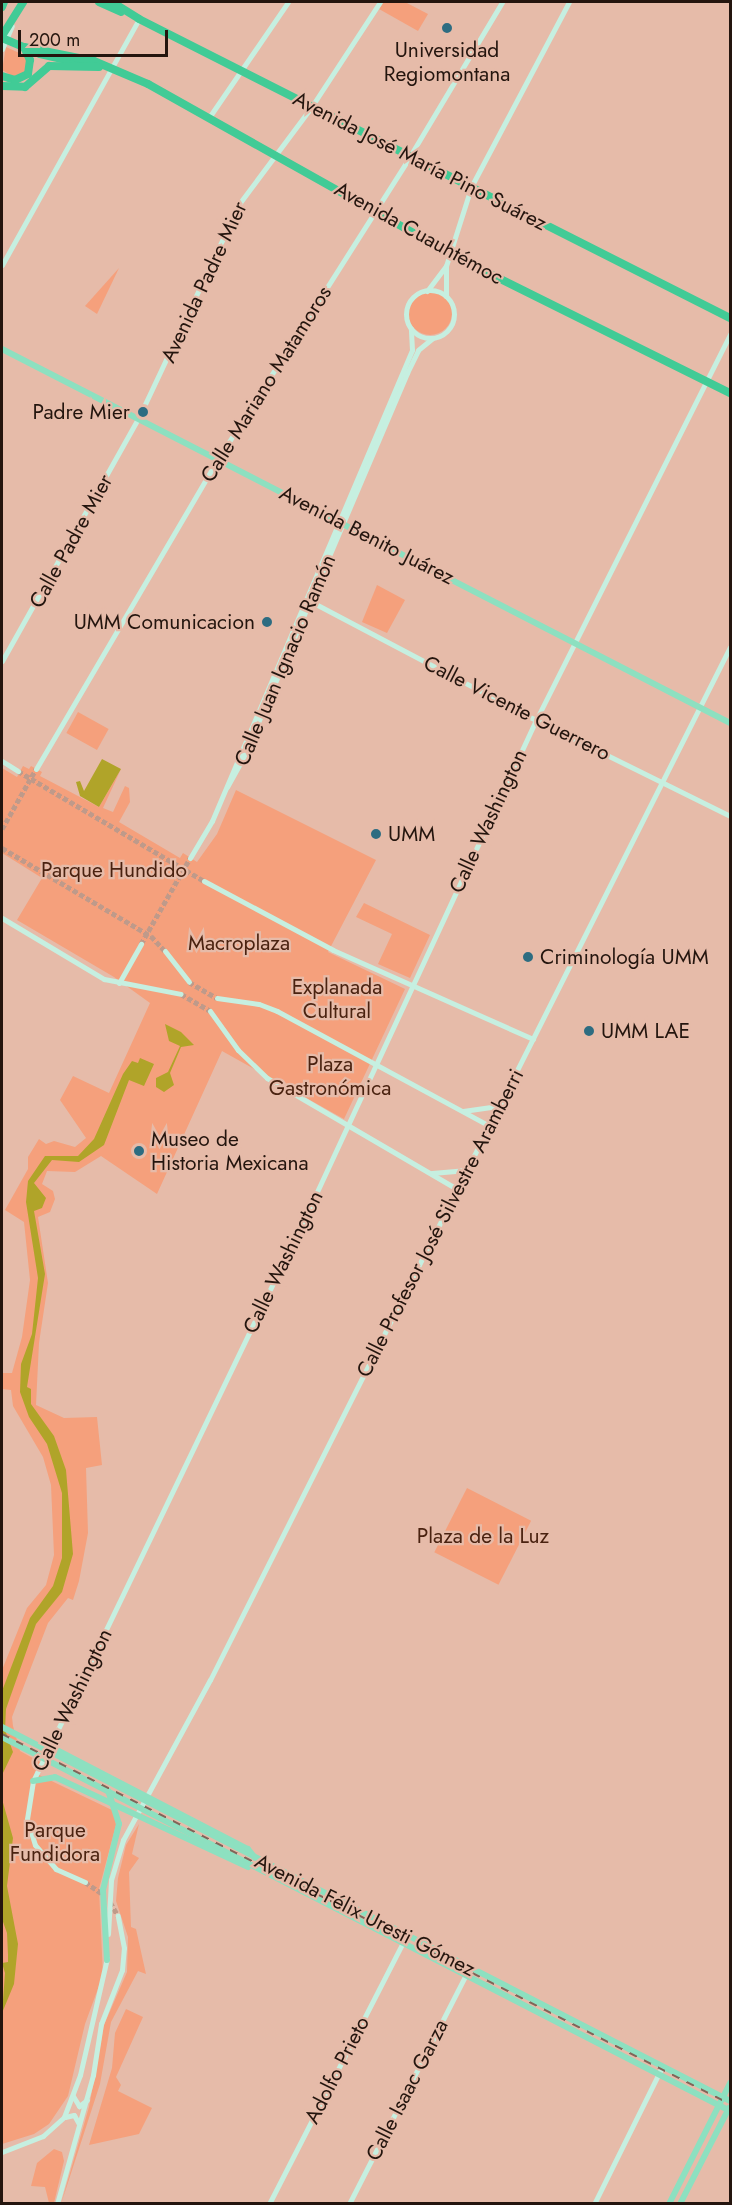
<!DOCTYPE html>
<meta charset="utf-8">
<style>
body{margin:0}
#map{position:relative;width:732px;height:2205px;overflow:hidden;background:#e6bba9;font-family:Jost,sans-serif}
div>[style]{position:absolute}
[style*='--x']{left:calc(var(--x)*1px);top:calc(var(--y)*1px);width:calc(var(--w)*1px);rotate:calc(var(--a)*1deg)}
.green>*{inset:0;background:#f5a07c;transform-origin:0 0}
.round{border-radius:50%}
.water>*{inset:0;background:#b0a429}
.secondary-tunnel>*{height:5px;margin-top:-2.5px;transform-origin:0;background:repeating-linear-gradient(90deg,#bf9a8a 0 5px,transparent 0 7.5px)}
.secondary>*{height:5px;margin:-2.5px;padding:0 2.5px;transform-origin:2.5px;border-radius:2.5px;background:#c6efe0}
.secondary>.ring{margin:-2.5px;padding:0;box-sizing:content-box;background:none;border:5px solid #c6efe0;border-radius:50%}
.primary>*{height:6px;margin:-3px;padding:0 3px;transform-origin:3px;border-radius:3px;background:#8de0c0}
.highway>*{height:8px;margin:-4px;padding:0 4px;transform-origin:4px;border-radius:4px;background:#41cb96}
.rail>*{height:1.5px;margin-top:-0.75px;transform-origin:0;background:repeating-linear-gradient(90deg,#816458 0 8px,transparent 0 16px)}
.dots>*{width:16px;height:16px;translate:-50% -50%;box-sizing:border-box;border:3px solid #e6bba9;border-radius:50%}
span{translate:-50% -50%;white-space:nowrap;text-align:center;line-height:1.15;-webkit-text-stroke:4.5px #e6bba9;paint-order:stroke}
.poi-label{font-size:21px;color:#24150e}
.right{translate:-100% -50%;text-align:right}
.left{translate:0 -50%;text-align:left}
.street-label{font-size:21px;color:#24150e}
.park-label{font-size:21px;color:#4a2210}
.frame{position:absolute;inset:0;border:3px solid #24150e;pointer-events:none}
.scale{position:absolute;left:18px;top:30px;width:150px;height:27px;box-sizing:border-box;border:3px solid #24150e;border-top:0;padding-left:8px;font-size:18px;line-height:21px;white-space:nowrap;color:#24150e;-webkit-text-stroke:4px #e6bba9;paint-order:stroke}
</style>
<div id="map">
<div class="green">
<i style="clip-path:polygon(383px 2px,405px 2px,428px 14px,418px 31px,379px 9px)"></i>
<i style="clip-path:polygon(6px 47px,26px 56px,26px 71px,16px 78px,2px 70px)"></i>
<i style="clip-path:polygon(119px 268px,97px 314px,85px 306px)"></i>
<i class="round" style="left:408px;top:291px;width:44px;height:44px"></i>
<i style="clip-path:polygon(377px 585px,405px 600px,387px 633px,362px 622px)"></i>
<i style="left:78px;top:712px;width:35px;height:24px;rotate:29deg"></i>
<i style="clip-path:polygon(23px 766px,29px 769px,31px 766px,42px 772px,40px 776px,99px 807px,121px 769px,103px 808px,113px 812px,125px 786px,129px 788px,130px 802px,119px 822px,180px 858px,183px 853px,197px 862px,217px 834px,236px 790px,376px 860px,328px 952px,405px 989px,344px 1119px,222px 1051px,157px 1194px,101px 1156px,75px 1172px,47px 1171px,42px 1184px,53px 1191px,55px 1199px,50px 1212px,38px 1217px,48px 1283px,39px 1343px,36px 1405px,64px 1418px,97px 1417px,102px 1465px,86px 1468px,88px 1533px,79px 1581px,73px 1600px,68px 1598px,48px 1623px,12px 1717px,13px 1726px,20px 1751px,40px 1762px,35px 1773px,114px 1811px,116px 1825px,99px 1889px,103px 1975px,85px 2024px,68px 2096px,49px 2124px,34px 2134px,2px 2144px,2px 1670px,27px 1608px,46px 1585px,54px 1555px,51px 1485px,43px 1457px,13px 1406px,11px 1390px,2px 1389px,2px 1373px,12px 1373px,22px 1337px,30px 1280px,24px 1222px,5px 1210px,28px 1169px,28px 1157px,39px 1139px,46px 1144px,54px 1141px,75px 1147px,86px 1138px,60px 1100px,73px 1076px,109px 1093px,150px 1003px,114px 977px,17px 920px,42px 878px,2px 853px,2px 768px,17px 777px)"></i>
<i style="clip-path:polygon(364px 903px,430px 935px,410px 978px,378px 964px,392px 934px,356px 917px)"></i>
<i style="left:467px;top:1488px;width:72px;height:72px;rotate:27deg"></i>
<i style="clip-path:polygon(139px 1824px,132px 1854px,139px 1858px,129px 1872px,131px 1927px,136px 1929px,146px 1974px,138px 1971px,111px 2022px,100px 2084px,61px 2204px,89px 2107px,104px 2025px,127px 1972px,128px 1937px,116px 1901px,118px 1878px,126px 1845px)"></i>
<i style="clip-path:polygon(126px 2009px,143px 2017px,116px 2077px,121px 2085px,118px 2091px,152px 2108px,139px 2134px,89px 2145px,112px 2068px,115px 2033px)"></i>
<i style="clip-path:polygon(54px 2149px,62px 2152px,64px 2161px,54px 2203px,49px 2203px,45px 2187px,31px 2186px,37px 2163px)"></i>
</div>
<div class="water">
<i style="clip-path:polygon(102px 759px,121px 769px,99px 807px,80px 796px,76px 782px,80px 781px,84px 791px)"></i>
<i style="clip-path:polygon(165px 1024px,181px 1032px,194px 1045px,181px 1047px,170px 1073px,174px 1085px,164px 1092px,156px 1087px,156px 1078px,168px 1072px,180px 1046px,169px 1041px)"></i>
<i style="clip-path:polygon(140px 1058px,154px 1064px,144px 1086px,129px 1080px,104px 1145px,79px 1162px,52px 1160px,34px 1183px,46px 1198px,42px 1208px,34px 1211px,45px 1274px,27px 1387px,31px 1389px,31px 1404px,54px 1436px,66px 1470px,73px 1554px,62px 1592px,36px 1624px,6px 1709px,5px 1730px,13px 1752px,2px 1775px,2px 1691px,30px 1618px,53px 1586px,62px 1558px,62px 1493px,47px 1444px,29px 1417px,20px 1392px,21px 1364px,32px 1334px,38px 1278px,26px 1202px,28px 1181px,45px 1156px,78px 1156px,94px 1139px,123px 1074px,132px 1061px,138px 1063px)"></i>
<i style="clip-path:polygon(2px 1799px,13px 1838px,7px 1886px,18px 1944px,14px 1984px,2px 2013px,5px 1973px,2px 1963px,8px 1962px,8px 1955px,7px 1933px,2px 1919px)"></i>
</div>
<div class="secondary-tunnel">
<i style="--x:18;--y:771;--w:216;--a:30.6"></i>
<i style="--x:2;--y:829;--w:69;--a:-60.5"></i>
<i style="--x:2;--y:848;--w:173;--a:30.6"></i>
<i style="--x:151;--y:936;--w:21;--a:47"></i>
<i style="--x:141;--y:944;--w:99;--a:-60.3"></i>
<i style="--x:189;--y:982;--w:32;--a:30"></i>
<i style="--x:181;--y:994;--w:34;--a:30"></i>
<i style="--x:85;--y:1882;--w:23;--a:34"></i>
<i style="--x:110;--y:1902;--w:16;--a:60"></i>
</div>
<div class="secondary">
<i style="--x:2;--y:49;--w:25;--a:-67"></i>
<i style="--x:210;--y:116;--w:138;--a:-55.6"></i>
<i style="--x:2;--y:265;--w:282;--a:-60.9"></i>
<i class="ring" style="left:406px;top:290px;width:43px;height:43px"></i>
<i style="--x:427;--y:291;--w:31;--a:-53"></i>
<i style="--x:446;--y:296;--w:30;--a:-90"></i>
<i style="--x:446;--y:266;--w:83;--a:-72.4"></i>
<i style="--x:471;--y:187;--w:209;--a:-62.1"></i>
<i style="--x:308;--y:600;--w:258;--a:27.8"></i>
<i style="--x:536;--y:720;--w:216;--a:26.3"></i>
<i style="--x:2;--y:661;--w:278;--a:-60.7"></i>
<i style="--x:138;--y:419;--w:238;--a:-64.8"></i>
<i style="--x:239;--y:204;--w:122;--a:-53.3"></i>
<i style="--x:312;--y:106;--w:124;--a:-56.8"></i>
<i style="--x:2;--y:761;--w:19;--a:32"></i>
<i style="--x:36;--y:769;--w:359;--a:-59.6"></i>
<i style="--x:218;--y:459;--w:359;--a:-57.6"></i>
<i style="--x:410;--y:156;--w:179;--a:-59.1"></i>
<i style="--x:227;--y:787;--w:31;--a:-61"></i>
<i style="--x:242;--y:760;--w:421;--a:-66.9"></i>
<i style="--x:407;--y:373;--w:25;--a:-64"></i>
<i style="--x:418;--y:350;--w:19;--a:-39"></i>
<i style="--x:190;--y:858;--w:43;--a:-59.3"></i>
<i style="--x:212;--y:821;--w:512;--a:-66.99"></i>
<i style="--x:412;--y:350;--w:21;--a:-93"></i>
<i style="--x:204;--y:881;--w:146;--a:28.1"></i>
<i style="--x:333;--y:950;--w:219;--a:24"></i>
<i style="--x:2;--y:918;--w:119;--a:30.9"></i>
<i style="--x:104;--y:979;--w:78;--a:11"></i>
<i style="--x:165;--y:951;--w:39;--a:52"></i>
<i style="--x:119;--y:983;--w:45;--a:-60.6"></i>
<i style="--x:217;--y:998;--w:42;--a:8.1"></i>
<i style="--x:259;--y:1004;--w:19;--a:21"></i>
<i style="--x:277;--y:1011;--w:242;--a:28.4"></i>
<i style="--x:210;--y:1011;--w:48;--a:54.3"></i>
<i style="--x:238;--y:1050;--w:40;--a:44"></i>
<i style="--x:267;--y:1078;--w:220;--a:30.3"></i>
<i style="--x:463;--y:1111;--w:37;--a:-8"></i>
<i style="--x:432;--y:1173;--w:35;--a:-5"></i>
<i style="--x:85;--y:1882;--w:32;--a:-156"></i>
<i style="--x:56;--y:1869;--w:32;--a:-131"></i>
<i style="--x:35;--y:1845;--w:27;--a:-107"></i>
<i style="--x:27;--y:1819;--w:38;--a:-81"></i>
<i style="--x:33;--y:1781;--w:649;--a:-64.26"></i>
<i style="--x:315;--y:1196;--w:525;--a:-65.1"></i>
<i style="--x:536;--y:720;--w:432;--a:-63.3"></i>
<i style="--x:108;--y:1934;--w:54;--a:-86.8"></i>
<i style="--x:111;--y:1880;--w:42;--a:-73.3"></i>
<i style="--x:123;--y:1840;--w:182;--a:-61.5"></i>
<i style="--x:210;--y:1680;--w:1156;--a:-63.28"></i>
<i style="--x:73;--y:2096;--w:12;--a:59"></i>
<i style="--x:79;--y:2106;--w:10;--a:-37"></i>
<i style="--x:65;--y:2117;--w:9;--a:-13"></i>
<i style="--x:74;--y:2115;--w:10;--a:61"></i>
<i style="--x:2;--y:2152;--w:44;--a:-21.3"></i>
<i style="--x:43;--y:2136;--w:28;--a:-42"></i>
<i style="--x:64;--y:2117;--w:45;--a:-69.1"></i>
<i style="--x:80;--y:2075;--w:120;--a:-77"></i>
<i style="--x:57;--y:2204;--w:134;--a:-74.4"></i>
<i style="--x:93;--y:2075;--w:52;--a:-81.1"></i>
<i style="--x:101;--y:2024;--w:58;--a:-68.7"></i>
<i style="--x:122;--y:1970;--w:22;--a:-85"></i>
<i style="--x:124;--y:1948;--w:33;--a:-101"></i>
<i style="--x:269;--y:2204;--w:301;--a:-62.9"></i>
<i style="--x:349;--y:2204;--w:256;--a:-63"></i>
<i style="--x:594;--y:2204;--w:153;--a:-63.6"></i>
</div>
<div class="primary">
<i style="--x:2;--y:349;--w:818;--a:27.19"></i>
<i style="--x:2;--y:1727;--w:818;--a:27.19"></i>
<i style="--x:2;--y:1737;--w:818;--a:27.19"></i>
<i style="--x:49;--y:1746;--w:224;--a:27.4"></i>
<i style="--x:248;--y:1849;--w:11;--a:52"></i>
<i style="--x:33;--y:1781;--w:22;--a:-10"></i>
<i style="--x:55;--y:1777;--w:213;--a:25"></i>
<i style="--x:107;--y:1960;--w:70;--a:-93.3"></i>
<i style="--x:103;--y:1890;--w:68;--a:-76.4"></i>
<i style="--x:119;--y:1824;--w:35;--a:-108"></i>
<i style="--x:669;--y:2204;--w:136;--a:-63.2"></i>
<i style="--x:680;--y:2204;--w:108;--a:-63"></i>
</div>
<div class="highway">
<i style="--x:99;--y:2;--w:24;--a:24"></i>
<i style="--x:112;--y:2;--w:32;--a:32"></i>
<i style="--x:139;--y:19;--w:662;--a:26.84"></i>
<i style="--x:2;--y:7;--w:5;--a:-68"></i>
<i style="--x:2;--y:36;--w:40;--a:-58"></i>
<i style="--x:2;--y:38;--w:41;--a:22.8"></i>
<i style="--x:40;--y:54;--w:49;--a:12.9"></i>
<i style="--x:24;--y:47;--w:71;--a:11.3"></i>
<i style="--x:94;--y:61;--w:59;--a:23.1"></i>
<i style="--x:148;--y:84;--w:353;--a:29.3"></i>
<i style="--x:456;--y:257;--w:306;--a:26.4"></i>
<i style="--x:2;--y:76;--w:14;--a:17"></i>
<i style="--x:15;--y:80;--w:14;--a:-25"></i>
<i style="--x:28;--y:74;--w:14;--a:-82"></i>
<i style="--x:30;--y:60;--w:14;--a:-115"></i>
<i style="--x:2;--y:86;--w:23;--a:2"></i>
<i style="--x:25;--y:87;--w:32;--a:-41"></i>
<i style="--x:49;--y:66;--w:50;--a:1.1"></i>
</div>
<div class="rail">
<i style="--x:2;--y:1734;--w:817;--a:26.94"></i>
</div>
<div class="dots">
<i style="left:447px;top:28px;background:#2d6c81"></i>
<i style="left:143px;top:412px;background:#2d6c81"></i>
<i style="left:267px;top:622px;background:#2d6c81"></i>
<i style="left:376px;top:834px;background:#2d6c81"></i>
<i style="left:528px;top:957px;background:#2d6c81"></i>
<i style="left:589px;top:1031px;background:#2d6c81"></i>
<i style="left:139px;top:1151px;background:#2d6c81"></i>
</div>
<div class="poi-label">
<span style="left:447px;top:62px">Universidad<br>Regiomontana</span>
<span class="right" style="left:130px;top:412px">Padre Mier</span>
<span class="right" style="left:255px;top:622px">UMM Comunicacion</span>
<span class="left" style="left:388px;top:834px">UMM</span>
<span class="left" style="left:540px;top:957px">Criminología UMM</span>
<span class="left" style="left:601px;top:1031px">UMM LAE</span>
<span class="left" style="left:151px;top:1151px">Museo de<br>Historia Mexicana</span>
</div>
<div class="street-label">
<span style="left:420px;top:161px;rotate:27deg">Avenida José María Pino Suárez</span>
<span style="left:419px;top:233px;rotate:29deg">Avenida Cuauhtémoc</span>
<span style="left:204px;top:282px;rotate:-65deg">Avenida Padre Mier</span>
<span style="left:266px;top:384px;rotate:-58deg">Calle Mariano Matamoros</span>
<span style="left:367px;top:535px;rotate:27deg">Avenida Benito Juárez</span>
<span style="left:71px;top:541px;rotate:-61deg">Calle Padre Mier</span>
<span style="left:285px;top:660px;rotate:-67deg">Calle Juan Ignacio Ramón</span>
<span style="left:517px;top:708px;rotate:27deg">Calle Vicente Guerrero</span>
<span style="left:488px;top:821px;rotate:-65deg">Calle Washington</span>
<span style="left:440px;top:1223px;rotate:-63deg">Calle Profesor José Silvestre Aramberri</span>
<span style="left:283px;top:1262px;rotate:-64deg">Calle Washington</span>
<span style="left:72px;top:1700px;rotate:-64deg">Calle Washington</span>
<span style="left:365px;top:1915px;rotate:27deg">Avenida Félix Uresti Gómez</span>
<span style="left:337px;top:2070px;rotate:-63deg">Adolfo Prieto</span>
<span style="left:407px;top:2090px;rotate:-63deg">Calle Isaac Garza</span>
</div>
<div class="park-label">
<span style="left:114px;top:870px">Parque Hundido</span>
<span style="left:239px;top:943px">Macroplaza</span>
<span style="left:337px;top:999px">Explanada<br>Cultural</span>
<span style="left:330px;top:1076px">Plaza<br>Gastronómica</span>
<span style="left:483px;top:1536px">Plaza de la Luz</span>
<span style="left:55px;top:1842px">Parque<br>Fundidora</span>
</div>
<div class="frame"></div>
<div class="scale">200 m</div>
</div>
